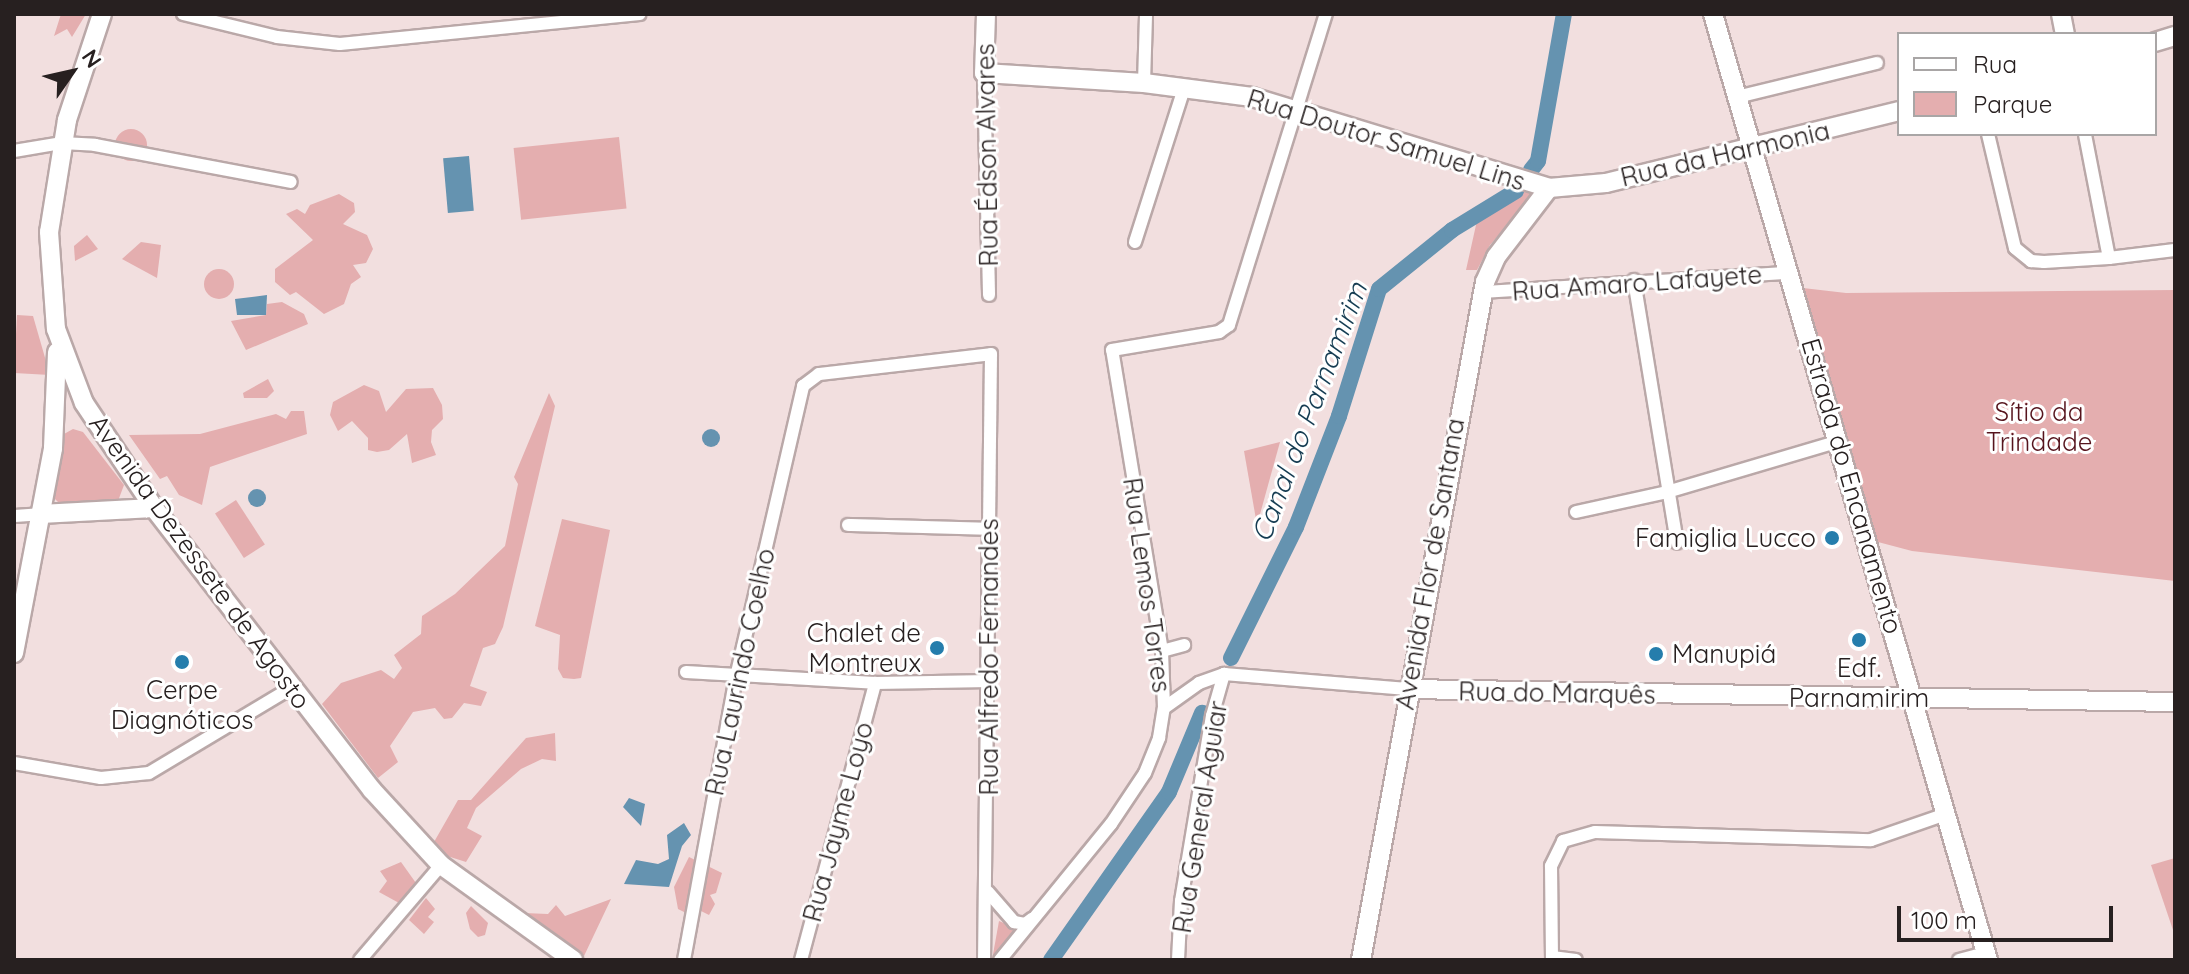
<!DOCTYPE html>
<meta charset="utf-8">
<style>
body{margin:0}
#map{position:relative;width:2189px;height:974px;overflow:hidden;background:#f2dfdf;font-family:Quicksand,sans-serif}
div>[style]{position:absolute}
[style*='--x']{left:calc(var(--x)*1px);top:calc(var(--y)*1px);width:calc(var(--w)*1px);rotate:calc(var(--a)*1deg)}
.green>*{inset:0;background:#e4aeaf;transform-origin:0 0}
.round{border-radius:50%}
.water>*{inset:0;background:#6593b0;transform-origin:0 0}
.canal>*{height:16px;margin:-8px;padding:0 8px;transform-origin:8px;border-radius:8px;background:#6593b0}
.roads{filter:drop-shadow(2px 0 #baa8a8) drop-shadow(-2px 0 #baa8a8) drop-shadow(0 2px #baa8a8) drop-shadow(0 -2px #baa8a8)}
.street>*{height:12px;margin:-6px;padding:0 6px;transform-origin:6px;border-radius:6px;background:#fff}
.secondary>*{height:18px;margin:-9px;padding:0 9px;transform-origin:9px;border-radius:9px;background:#fff}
.dots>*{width:22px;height:22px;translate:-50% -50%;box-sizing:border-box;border:4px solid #fff;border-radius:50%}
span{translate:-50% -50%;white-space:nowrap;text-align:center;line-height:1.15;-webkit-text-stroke:6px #fff;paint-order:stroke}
.street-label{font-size:26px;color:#272020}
.park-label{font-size:26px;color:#56141d}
.poi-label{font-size:26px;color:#272020}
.right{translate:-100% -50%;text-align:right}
.left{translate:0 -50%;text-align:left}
.water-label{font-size:28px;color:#153c52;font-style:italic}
.frame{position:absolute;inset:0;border:16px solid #272020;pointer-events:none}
.legend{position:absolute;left:1897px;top:32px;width:260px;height:104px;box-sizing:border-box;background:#fff;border:2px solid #a9a6a6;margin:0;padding:10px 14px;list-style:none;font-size:24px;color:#272020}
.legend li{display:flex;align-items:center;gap:16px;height:40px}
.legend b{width:40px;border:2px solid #a9a6a6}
.north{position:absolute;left:32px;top:32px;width:80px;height:80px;-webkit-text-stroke:6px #fff;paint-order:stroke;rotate:56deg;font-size:22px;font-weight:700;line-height:32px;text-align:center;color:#272020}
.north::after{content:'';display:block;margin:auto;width:28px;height:36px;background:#272020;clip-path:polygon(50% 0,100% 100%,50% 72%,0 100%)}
.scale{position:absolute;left:1897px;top:906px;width:216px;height:36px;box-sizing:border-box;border:4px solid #272020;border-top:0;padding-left:10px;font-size:24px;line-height:28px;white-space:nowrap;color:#272020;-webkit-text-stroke:6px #fff;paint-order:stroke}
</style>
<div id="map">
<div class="green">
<i style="clip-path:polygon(61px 14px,86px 14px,72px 37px,67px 29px,54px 36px)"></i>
<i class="round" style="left:115px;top:129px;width:32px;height:32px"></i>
<i style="left:619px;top:137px;width:72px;height:106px;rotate:84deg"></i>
<i style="clip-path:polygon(1522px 186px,1534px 195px,1490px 245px,1477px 270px,1466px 270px,1478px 216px)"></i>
<i style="clip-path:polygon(339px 194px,354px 203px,355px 212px,343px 224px,367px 235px,373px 249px,366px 263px,353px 265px,361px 277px,351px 284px,344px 304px,324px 314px,296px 292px,290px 295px,275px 282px,275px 269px,313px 240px,286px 214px,297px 209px,305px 214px,310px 205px)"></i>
<i style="clip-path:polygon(87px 235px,98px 249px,75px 261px,74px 246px)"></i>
<i style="clip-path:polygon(141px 242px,161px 245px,157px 278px,122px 259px)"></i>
<i class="round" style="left:204px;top:269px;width:30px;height:30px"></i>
<i style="clip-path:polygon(1803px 288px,1846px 293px,2175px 290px,2175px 581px,1912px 551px,1878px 542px)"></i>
<i style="clip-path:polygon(282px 302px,304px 314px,308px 324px,246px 350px,231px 321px,266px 315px,267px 304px)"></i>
<i style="clip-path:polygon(17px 315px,33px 316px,50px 375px,14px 373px)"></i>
<i style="clip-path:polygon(268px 379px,274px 391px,267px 398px,244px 398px,243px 393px)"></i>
<i style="clip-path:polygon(364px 385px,379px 391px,386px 412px,406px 389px,433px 388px,442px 405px,443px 419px,432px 430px,431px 442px,436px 455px,412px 463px,407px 434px,389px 450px,377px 452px,368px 450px,368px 438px,352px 421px,338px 431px,330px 415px,333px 402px)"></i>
<i style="clip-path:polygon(549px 393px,555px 406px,503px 627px,495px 644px,483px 648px,470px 686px,487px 692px,481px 706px,464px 703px,452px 718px,444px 719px,435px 708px,413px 712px,390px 746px,398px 762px,378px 778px,322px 704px,341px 683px,381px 670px,394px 679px,402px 668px,394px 655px,421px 634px,422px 616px,455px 594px,505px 546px,518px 484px,514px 477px)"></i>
<i style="clip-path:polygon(291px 411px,304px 411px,307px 434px,210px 467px,202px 505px,179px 495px,167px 476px,160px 479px,129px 435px,200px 434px,276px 414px,286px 419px)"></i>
<i style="clip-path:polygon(73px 429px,83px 432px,124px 485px,118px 501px,60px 504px,54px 498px,64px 434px)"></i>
<i style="clip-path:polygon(1280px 442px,1257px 525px,1244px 451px)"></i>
<i style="left:236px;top:500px;width:53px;height:25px;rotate:57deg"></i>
<i style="clip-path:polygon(562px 519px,610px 530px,581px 678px,574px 679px,563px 678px,558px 669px,560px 635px,535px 626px)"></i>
<i style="clip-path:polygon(555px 733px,556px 761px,542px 759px,521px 769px,476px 808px,467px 828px,482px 836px,466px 862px,444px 855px,434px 842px,458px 800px,471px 800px,526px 738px)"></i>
<i style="clip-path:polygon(689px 857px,722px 873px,716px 893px,710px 895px,715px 904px,709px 915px,701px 911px,696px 918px,678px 909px,674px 887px)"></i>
<i style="clip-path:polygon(2175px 858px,2175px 936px,2151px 865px)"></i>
<i style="clip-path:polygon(401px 862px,416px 883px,399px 903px,379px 892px,387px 881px,380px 871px)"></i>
<i style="clip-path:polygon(426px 898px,435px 909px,428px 917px,434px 922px,424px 934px,409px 920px)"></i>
<i style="clip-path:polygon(611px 899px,584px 956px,524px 913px,548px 914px,556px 905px,565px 916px)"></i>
<i style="clip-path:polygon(471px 906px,488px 923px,485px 935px,478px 937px,470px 929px,466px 913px)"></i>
<i style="clip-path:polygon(999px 921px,1018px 929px,992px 960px)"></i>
</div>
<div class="water">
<i style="left:469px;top:156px;width:55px;height:26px;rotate:85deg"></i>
<i style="clip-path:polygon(267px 295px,266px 315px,237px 315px,235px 299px)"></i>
<i class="round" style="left:702px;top:429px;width:18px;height:18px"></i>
<i class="round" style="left:248px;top:489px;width:18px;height:18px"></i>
<i style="clip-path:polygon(629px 798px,645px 804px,641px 826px,623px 807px)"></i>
<i style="clip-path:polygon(684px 823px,691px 835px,682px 846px,669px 887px,624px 884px,636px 860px,658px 864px,669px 859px,667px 835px)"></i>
</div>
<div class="canal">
<i style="--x:1531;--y:170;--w:11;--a:-52"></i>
<i style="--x:1538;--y:161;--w:149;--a:-80"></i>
<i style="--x:1231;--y:658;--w:146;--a:-63.6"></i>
<i style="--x:1296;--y:527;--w:119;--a:-68.8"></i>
<i style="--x:1339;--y:416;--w:133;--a:-72.5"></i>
<i style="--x:1379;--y:289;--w:94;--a:-38.9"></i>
<i style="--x:1452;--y:230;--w:75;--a:-31.4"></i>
<i style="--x:1051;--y:960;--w:205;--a:-54.9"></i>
<i style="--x:1169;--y:792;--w:86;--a:-67.3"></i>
</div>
<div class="roads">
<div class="street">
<i style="--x:183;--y:14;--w:97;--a:13.7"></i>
<i style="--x:277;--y:37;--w:63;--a:6.3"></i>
<i style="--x:340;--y:44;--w:301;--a:-5.7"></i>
<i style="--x:984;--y:73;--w:222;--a:88.7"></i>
<i style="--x:1144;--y:83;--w:69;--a:-88.3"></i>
<i style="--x:1737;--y:97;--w:144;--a:-13.7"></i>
<i style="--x:1988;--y:134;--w:117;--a:76.7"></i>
<i style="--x:2015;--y:248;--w:21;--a:39"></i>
<i style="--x:2031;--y:261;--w:13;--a:4"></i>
<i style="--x:2044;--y:262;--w:65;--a:-3.5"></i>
<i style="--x:2109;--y:258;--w:126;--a:-101"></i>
<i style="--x:14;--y:151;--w:49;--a:-9.5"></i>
<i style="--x:62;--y:143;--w:33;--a:3"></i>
<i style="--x:95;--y:145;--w:199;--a:10.7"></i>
<i style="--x:1135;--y:242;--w:162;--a:-72.3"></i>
<i style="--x:2109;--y:258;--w:66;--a:-6.9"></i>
<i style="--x:1634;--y:280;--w:266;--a:80.7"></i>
<i style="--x:1484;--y:292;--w:307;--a:-3.6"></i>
<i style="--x:1576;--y:512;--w:93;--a:-12.4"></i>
<i style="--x:1667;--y:492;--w:179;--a:-16.5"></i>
<i style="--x:14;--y:516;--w:26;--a:-4"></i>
<i style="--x:848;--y:525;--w:141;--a:1.6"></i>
<i style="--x:1162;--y:651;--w:23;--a:-15"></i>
<i style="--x:686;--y:672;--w:189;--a:3.3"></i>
<i style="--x:875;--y:683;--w:115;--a:-1"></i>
<i style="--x:1164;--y:708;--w:43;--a:-35.5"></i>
<i style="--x:1199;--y:683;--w:27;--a:-20"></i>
<i style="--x:1224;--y:674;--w:184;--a:4.7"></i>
<i style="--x:14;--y:763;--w:88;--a:9.8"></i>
<i style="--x:101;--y:778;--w:48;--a:-5.9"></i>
<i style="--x:149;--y:773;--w:165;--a:-30.9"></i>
<i style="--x:988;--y:892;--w:40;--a:49"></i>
<i style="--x:1014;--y:922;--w:11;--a:10"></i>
<i style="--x:1025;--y:924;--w:9;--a:-36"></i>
<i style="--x:1552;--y:957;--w:24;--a:7"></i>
<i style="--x:360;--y:960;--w:125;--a:-49.5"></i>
<i style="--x:684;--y:960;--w:288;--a:-79.6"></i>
<i style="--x:736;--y:677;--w:299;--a:-77"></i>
<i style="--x:803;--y:386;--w:20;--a:-37"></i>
<i style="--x:819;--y:374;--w:173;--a:-6.6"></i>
<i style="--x:991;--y:354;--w:606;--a:90.66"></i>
<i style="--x:801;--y:960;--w:287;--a:-75"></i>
<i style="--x:1000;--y:960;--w:176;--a:-50.8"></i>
<i style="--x:1111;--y:824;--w:61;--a:-56.3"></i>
<i style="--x:1145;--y:773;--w:38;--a:-68"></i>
<i style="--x:1159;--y:738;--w:30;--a:-81"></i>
<i style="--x:1164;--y:708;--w:57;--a:-92"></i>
<i style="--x:1162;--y:651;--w:305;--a:-99.4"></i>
<i style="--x:1112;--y:350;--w:109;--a:-9.5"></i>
<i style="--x:1219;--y:332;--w:12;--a:-35"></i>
<i style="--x:1229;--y:325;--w:326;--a:-72.7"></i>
<i style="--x:1178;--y:960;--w:59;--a:-87.1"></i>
<i style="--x:1181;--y:901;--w:188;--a:-80.5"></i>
<i style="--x:1212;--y:716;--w:44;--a:-74.1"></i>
<i style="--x:1552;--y:960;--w:94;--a:-90.6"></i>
<i style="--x:1551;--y:866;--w:28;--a:-64"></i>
<i style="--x:1563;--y:841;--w:33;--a:-16"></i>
<i style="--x:1595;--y:832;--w:276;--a:1.7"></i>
<i style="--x:1871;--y:840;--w:79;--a:-19.1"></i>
<i style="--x:1959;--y:960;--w:28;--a:-15"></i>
</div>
<div class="secondary">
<i style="--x:102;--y:14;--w:112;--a:108.3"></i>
<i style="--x:67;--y:120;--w:113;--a:99.1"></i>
<i style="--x:49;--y:232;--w:97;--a:85.9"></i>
<i style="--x:56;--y:329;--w:79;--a:69.3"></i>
<i style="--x:84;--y:403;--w:126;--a:56.3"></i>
<i style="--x:154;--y:508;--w:356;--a:52.3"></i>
<i style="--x:372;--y:790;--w:102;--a:47.4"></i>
<i style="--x:441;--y:865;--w:163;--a:35.7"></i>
<i style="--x:986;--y:14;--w:59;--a:91.9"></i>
<i style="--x:984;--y:73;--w:160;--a:3.6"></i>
<i style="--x:1144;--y:83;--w:109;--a:7.4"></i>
<i style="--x:1252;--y:97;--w:311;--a:17"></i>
<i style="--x:1549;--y:188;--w:57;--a:-5"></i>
<i style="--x:1606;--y:183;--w:302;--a:-13.8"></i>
<i style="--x:1713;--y:14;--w:985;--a:73.79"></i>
<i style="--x:2061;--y:14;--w:20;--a:79"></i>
<i style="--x:2155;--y:42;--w:21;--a:-17"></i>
<i style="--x:40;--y:514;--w:114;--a:-3"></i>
<i style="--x:14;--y:653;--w:209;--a:-79.2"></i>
<i style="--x:53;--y:448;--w:96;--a:-87.6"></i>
<i style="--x:1407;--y:689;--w:768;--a:0.97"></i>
<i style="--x:1361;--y:960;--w:689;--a:-79.64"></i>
<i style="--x:1485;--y:282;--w:27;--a:-66"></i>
<i style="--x:1496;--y:257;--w:87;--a:-52.5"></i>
</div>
</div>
<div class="dots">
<i style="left:1832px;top:538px;background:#257dac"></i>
<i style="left:1859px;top:640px;background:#257dac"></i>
<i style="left:937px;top:648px;background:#257dac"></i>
<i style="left:1656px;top:654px;background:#257dac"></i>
<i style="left:182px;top:662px;background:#257dac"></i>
</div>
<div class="street-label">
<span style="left:1386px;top:140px;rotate:17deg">Rua Doutor Samuel Lins</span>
<span style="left:1725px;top:154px;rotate:-13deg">Rua da Harmonia</span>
<span style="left:987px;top:155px;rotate:-91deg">Rua Édson Alvares</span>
<span style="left:1637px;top:283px;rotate:-4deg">Rua Amaro Lafayete</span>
<span style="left:1852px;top:486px;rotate:74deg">Estrada do Encanamento</span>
<span style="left:200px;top:562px;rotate:54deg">Avenida Dezessete de Agosto</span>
<span style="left:1430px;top:564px;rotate:-80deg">Avenida Flor de Santana</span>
<span style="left:1147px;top:585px;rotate:82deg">Rua Lemos Torres</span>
<span style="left:989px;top:657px;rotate:-90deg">Rua Alfredo Fernandes</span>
<span style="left:740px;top:672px;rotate:-78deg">Rua Laurindo Coelho</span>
<span style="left:1557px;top:693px;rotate:1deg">Rua do Marquês</span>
<span style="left:1200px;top:817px;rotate:-81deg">Rua General Aguiar</span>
<span style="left:838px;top:822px;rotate:-75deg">Rua Jayme Loyo</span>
</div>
<div class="park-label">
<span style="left:2039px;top:427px">Sítio da<br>Trindade</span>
</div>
<div class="poi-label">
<span class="right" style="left:1816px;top:538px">Famiglia Lucco</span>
<span class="right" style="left:921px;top:648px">Chalet de<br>Montreux</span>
<span class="left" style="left:1672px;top:654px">Manupiá</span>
<span style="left:1859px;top:683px">Edf.<br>Parnamirim</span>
<span style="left:182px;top:705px">Cerpe<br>Diagnóticos</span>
</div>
<div class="water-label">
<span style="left:1309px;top:412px;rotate:-69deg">Canal do Parnamirim</span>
</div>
<div class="frame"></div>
<ul class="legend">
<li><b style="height:10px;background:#fff"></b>Rua</li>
<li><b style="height:22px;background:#e4aeaf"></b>Parque</li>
</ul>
<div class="north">N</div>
<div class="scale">100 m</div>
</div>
